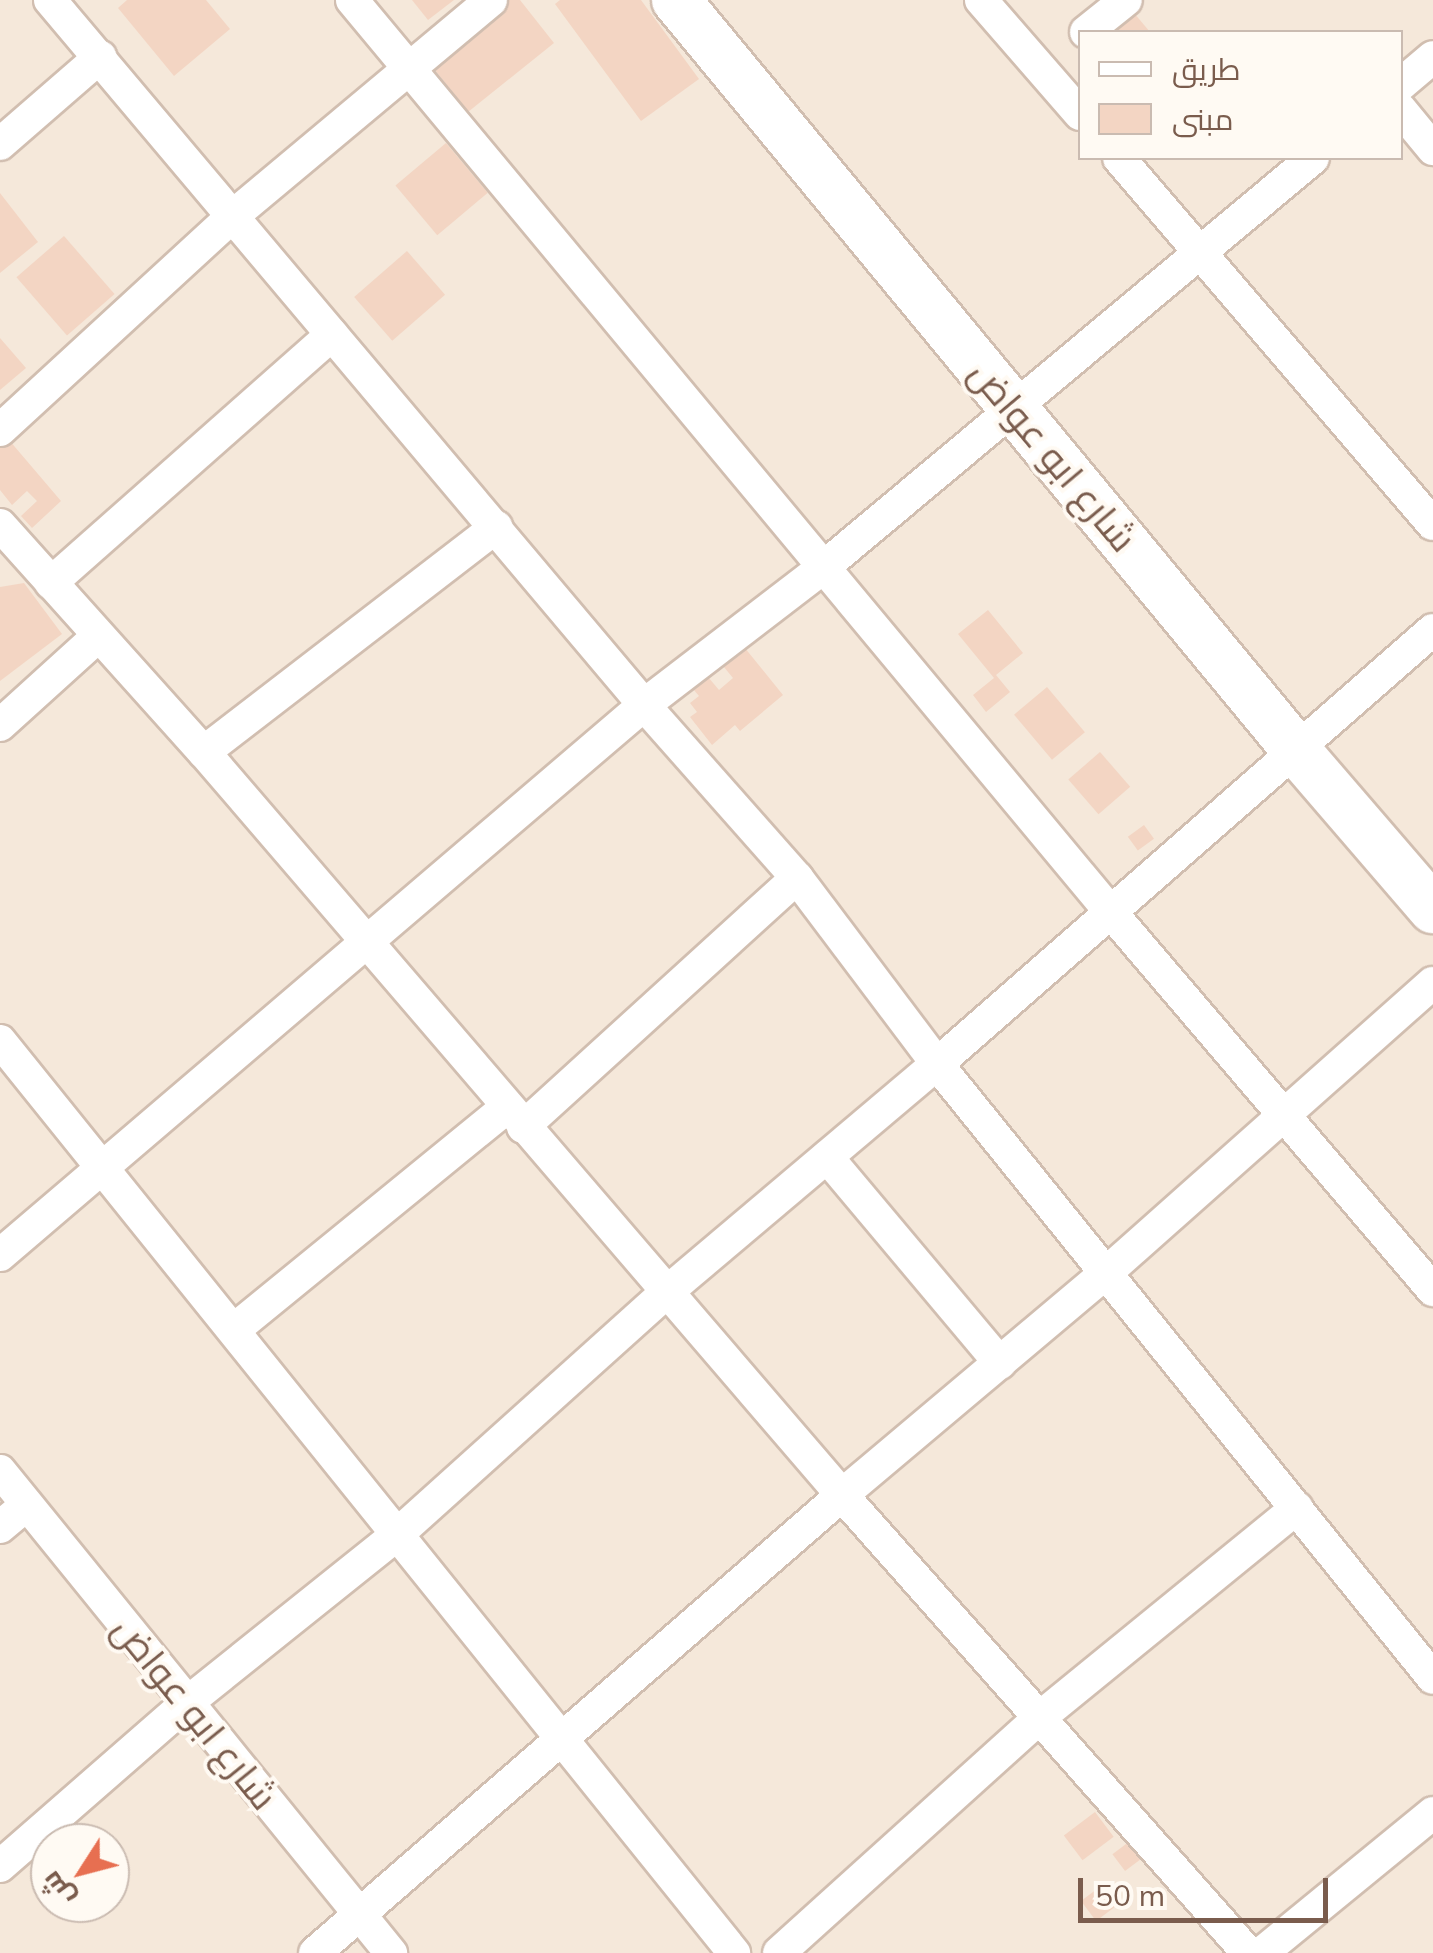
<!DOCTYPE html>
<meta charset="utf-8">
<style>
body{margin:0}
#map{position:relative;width:1433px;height:1953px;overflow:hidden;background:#fdf6ec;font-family:Mulish,Cairo,sans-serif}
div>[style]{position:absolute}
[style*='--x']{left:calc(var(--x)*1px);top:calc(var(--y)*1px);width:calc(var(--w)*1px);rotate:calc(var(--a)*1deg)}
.residential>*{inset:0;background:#f5e8da}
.building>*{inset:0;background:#f3d5c3;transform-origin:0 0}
.roads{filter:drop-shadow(2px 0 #d1beb0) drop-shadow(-2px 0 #d1beb0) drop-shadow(0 2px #d1beb0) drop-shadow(0 -2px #d1beb0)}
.street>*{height:32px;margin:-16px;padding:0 16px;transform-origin:16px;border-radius:16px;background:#fff}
.secondary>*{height:48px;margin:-24px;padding:0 24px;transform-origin:24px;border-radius:24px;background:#fff}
span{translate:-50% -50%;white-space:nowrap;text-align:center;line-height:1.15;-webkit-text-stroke:8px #fffaf3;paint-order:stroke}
.street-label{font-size:38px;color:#7a5c4d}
.legend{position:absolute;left:1078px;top:30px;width:325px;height:130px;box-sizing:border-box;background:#fffaf3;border:2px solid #cabbb1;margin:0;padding:12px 18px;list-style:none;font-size:30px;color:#7a5c4d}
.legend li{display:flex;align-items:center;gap:20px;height:50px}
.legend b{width:50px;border:2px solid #cabbb1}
.north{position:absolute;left:30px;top:1823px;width:100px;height:100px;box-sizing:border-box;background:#fffaf3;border:2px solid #cabbb1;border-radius:50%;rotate:234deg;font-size:28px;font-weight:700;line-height:40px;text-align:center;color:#7a5c4d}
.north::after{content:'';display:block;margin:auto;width:35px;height:45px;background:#e76f51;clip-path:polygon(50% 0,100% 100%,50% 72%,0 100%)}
.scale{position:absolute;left:1078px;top:1878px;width:250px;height:45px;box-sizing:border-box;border:5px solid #7a5c4d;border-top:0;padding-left:12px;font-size:30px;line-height:35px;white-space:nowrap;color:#7a5c4d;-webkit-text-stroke:8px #fffaf3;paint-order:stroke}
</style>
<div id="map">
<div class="residential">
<i style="clip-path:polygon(evenodd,0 0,1433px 0,1433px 1953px,0 1953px,0 0,1080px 32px,1400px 32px,1400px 158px,1080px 158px,1080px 32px,0 0,50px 1843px,110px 1843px,110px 1903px,50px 1903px,50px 1843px)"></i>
</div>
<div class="building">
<i style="clip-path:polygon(127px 0,206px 0,230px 29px,174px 76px,118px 8px)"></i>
<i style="clip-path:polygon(412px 0,454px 0,428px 20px)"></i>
<i style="clip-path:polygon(503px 0,520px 0,554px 43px,468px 112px,427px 60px)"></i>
<i style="clip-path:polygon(560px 0,641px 0,699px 79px,641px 121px,555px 4px)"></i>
<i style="clip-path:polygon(1134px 13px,1150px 32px,1110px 32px)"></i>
<i style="left:446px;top:143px;width:65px;height:66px;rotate:50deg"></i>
<i style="clip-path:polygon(0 193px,38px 242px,0 273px)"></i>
<i style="left:64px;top:236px;width:77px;height:63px;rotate:49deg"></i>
<i style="left:407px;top:251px;width:58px;height:70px;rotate:49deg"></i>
<i style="clip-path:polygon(0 338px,26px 368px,0 390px)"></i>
<i style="clip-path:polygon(9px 440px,61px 501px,32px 528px,21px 516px,37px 501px,27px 491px,12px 505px,0 490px,0 447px)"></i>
<i style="clip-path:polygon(24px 583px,62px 634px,0 681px,0 587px)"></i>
<i style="clip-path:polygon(988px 610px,1023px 653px,996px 675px,1010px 692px,986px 712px,973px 695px,994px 678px,958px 634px)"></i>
<i style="clip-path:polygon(736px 637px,783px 695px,740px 731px,735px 725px,712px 745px,690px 717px,697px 712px,690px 703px,699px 696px,688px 683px,703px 671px,719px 690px,733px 678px,714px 655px)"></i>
<i style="left:1047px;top:687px;width:59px;height:43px;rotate:50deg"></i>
<i style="left:1100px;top:752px;width:46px;height:42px;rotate:49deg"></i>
<i style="left:1144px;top:825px;width:17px;height:20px;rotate:54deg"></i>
<i style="left:1095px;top:1812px;width:31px;height:39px;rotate:53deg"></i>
<i style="left:1130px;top:1841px;width:21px;height:22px;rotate:53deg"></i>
<i style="left:1105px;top:1883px;width:25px;height:30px;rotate:53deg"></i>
</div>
<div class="roads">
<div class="street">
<i style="--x:50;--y:0;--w:922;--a:49.88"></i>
<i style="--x:644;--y:705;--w:231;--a:48.5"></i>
<i style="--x:797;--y:878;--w:233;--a:53"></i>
<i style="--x:937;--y:1064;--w:789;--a:51.07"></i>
<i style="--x:352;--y:0;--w:1182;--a:50.25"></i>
<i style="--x:1108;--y:909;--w:501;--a:49.54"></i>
<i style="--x:981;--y:0;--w:151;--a:49"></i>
<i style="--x:1086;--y:32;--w:51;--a:-38.7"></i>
<i style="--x:1400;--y:85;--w:43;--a:-40.3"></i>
<i style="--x:1400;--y:109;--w:52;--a:50.5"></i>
<i style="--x:0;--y:144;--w:133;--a:-41"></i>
<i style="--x:1119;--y:158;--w:482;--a:49.4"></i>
<i style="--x:0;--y:430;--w:318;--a:-42.6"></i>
<i style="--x:234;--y:215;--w:335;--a:-39.9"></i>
<i style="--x:0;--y:525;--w:305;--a:48.1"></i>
<i style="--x:204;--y:752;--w:979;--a:49.35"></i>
<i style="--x:842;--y:1495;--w:612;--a:48.44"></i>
<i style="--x:51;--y:583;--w:375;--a:-41.5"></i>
<i style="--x:0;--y:725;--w:132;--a:-42.2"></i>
<i style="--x:204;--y:752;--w:369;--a:-37.6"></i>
<i style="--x:0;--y:1041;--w:1171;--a:51.17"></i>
<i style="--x:523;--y:1127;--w:370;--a:-42.3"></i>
<i style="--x:827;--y:1157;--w:269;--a:50"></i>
<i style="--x:0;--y:1255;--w:847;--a:-40.5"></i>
<i style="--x:644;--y:705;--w:228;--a:-37.5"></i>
<i style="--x:825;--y:566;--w:636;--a:-39.9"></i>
<i style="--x:235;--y:1329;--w:350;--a:-39.2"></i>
<i style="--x:0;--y:1471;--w:621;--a:50.95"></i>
<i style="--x:0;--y:1527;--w:34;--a:-40"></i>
<i style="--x:0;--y:1866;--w:249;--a:-41.1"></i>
<i style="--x:188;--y:1702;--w:272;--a:-38.7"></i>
<i style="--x:400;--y:1532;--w:359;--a:-42"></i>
<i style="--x:667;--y:1292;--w:353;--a:-40.2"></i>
<i style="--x:937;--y:1064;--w:659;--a:-41.19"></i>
<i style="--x:315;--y:1953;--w:698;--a:-40.99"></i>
<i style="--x:842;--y:1495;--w:345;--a:-40.1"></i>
<i style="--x:1106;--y:1273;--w:437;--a:-41.6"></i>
<i style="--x:779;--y:1953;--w:349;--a:-42.1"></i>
<i style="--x:1038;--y:1719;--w:334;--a:-39.2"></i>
<i style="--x:1262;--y:1953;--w:221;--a:-39.3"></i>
</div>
<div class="secondary">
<i style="--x:676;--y:0;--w:973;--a:50.42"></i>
<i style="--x:1296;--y:750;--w:210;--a:49.3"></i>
</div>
</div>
<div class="street-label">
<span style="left:1053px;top:456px;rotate:50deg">شارع ابو عواض</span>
<span style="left:195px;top:1713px;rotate:51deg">شارع ابو عواض</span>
</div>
<ul class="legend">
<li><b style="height:12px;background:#fff"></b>طريق</li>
<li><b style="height:28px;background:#f3d5c3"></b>مبنى</li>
</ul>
<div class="north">ش</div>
<div class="scale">50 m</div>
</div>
